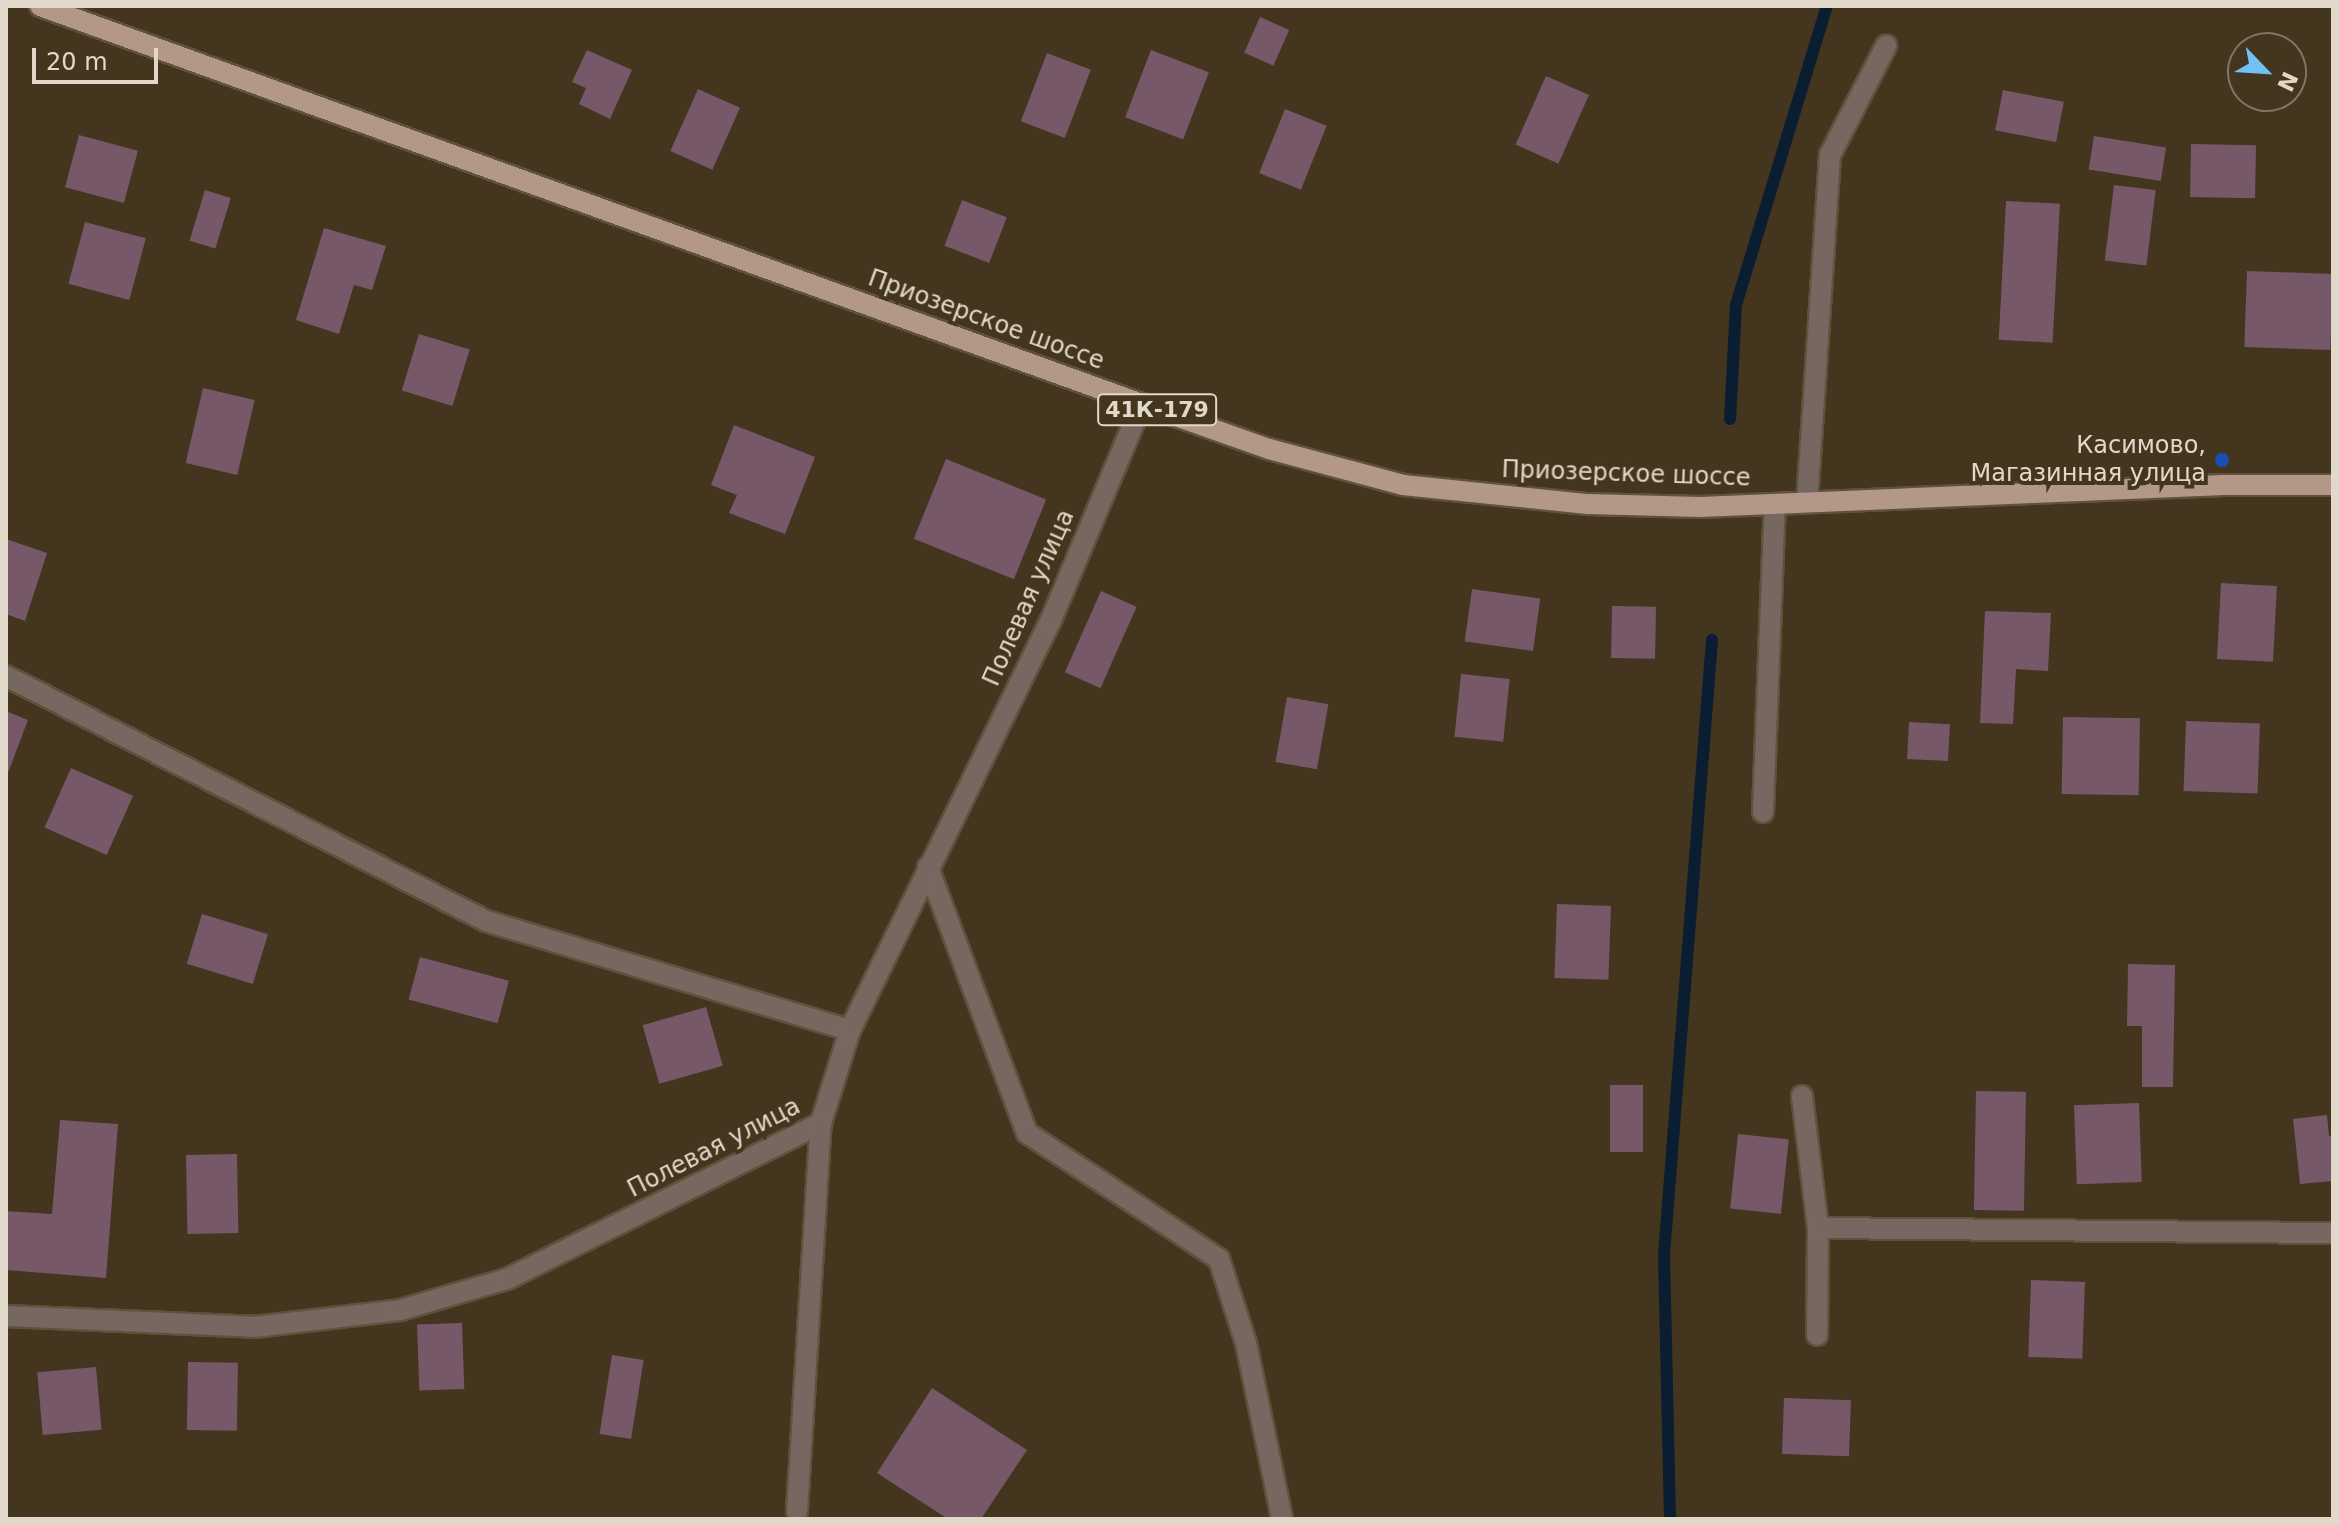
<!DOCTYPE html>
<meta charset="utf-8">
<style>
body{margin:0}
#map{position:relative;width:2339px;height:1525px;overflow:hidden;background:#43351e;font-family:"DejaVu Sans",sans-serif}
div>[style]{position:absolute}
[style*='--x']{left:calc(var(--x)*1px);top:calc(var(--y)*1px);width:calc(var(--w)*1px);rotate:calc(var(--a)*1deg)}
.stream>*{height:12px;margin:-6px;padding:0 6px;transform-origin:6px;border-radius:6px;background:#0a1d31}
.building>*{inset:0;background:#765869;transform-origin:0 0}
.roads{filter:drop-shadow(2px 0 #5f523d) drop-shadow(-2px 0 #5f523d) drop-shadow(0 2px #5f523d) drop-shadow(0 -2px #5f523d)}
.lane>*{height:20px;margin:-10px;padding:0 10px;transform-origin:10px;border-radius:10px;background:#766861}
.street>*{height:20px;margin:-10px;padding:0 10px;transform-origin:10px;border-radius:10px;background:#766861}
.primary>*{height:20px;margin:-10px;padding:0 10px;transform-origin:10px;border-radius:10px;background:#b39889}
.dots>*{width:22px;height:22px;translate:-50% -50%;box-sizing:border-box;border:4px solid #43351e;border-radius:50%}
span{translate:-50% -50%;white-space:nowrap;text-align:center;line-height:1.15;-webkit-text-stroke:8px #43351e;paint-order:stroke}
.shield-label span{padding:2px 6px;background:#43351e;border:2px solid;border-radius:6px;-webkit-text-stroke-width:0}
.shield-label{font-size:22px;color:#e1d8ca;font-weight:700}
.street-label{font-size:24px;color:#e1d8ca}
.poi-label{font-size:24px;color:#e1d8ca}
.right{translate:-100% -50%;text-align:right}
.frame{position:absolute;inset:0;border:8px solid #e1d8ca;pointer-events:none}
.north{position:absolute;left:2227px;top:32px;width:80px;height:80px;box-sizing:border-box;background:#43351e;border:2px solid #827663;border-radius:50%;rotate:115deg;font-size:22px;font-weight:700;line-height:32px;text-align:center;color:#e1d8ca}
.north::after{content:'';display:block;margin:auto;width:28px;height:36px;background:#70c1f4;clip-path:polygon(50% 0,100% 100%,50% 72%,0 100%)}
.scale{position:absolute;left:32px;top:48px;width:126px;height:36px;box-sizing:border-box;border:4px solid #e1d8ca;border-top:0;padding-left:10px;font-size:24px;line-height:28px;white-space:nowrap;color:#e1d8ca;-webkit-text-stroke:6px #43351e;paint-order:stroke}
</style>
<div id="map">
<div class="stream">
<i style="--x:1730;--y:419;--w:114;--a:-87"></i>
<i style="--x:1736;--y:305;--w:313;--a:-73.1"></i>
<i style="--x:1670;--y:1519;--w:264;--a:-91.3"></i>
<i style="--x:1664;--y:1255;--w:617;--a:-85.54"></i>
</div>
<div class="building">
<i style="left:1260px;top:17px;width:32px;height:39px;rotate:24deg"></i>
<i style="clip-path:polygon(587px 50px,632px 70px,610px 119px,579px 104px,586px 88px,572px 82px)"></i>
<i style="left:1151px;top:50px;width:62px;height:72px;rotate:21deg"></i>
<i style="left:1047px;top:53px;width:47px;height:73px;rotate:21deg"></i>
<i style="left:1546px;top:76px;width:47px;height:75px;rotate:24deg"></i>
<i style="left:698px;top:89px;width:46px;height:68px;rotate:24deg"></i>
<i style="left:2003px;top:90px;width:62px;height:41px;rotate:11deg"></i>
<i style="left:1285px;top:109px;width:45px;height:69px;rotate:22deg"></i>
<i style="left:79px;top:135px;width:61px;height:54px;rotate:15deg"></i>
<i style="left:2094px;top:136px;width:73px;height:34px;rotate:9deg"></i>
<i style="left:2191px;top:144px;width:65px;height:53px;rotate:1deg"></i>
<i style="left:2114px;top:185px;width:42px;height:76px;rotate:7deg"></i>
<i style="left:205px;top:190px;width:27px;height:53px;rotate:17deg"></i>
<i style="left:962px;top:200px;width:48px;height:49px;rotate:21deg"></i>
<i style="left:2006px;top:201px;width:54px;height:139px;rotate:3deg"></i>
<i style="left:85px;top:222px;width:63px;height:64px;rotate:15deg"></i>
<i style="clip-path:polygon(324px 228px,386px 246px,372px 290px,354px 285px,339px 334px,296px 320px)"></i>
<i style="left:2247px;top:271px;width:86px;height:76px;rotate:2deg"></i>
<i style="left:419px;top:334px;width:53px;height:59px;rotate:17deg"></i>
<i style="left:203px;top:388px;width:53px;height:77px;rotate:13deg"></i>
<i style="clip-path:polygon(734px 425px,815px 457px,785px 534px,729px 513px,737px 495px,711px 485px)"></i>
<i style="left:946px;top:459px;width:108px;height:86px;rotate:22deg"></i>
<i style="clip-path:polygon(6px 539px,47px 553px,25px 621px,6px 614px)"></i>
<i style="left:2221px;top:583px;width:56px;height:76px;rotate:3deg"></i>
<i style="left:1472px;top:589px;width:69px;height:53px;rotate:8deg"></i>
<i style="left:1101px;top:591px;width:39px;height:89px;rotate:24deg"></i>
<i style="left:1612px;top:606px;width:44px;height:52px;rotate:1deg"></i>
<i style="clip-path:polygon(1985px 611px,2051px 613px,2048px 671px,2016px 669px,2013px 724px,1980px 723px)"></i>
<i style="left:1461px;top:674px;width:49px;height:63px;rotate:6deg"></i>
<i style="left:1287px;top:697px;width:42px;height:66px;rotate:10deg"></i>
<i style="clip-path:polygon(6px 711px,28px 720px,6px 778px)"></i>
<i style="left:2063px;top:717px;width:77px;height:77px;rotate:1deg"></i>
<i style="left:2186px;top:721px;width:74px;height:70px;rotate:2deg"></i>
<i style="left:1909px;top:722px;width:41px;height:37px;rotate:3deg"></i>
<i style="left:71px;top:768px;width:68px;height:65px;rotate:24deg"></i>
<i style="left:1557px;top:904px;width:54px;height:74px;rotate:2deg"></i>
<i style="left:202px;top:914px;width:69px;height:52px;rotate:17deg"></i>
<i style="left:420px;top:957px;width:92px;height:44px;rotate:15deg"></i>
<i style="clip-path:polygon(2128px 964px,2175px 965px,2173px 1087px,2142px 1087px,2142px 1026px,2127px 1026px)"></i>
<i style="left:706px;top:1007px;width:61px;height:66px;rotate:74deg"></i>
<i style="left:1610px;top:1085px;width:33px;height:67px"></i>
<i style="left:1976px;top:1091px;width:50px;height:119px;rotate:1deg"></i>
<i style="left:2139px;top:1103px;width:79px;height:65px;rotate:88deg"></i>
<i style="clip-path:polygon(2327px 1115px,2329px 1136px,2333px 1136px,2333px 1181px,2300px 1184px,2293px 1119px)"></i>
<i style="clip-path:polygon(60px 1120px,118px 1124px,106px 1278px,6px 1270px,6px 1211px,52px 1214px)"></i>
<i style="left:1738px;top:1134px;width:51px;height:75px;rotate:6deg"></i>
<i style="left:237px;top:1154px;width:79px;height:51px;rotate:89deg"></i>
<i style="left:2031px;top:1280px;width:54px;height:77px;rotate:2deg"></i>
<i style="left:462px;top:1323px;width:66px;height:45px;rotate:88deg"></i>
<i style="left:612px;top:1355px;width:32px;height:80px;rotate:9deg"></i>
<i style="left:188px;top:1362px;width:50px;height:68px;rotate:1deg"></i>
<i style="left:96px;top:1367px;width:63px;height:59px;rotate:85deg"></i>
<i style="clip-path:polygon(932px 1388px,1027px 1450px,981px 1519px,948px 1519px,877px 1473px)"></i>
<i style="left:1784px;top:1398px;width:67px;height:56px;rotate:2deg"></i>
</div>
<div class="roads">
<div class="lane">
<i style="--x:1807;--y:502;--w:348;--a:-86.2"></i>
<i style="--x:1830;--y:155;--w:123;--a:-62.8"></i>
<i style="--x:1763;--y:812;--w:308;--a:-87.8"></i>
<i style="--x:1802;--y:1096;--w:133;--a:83.1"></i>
<i style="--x:1818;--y:1228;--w:107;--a:90.5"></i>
</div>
<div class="street">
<i style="--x:6;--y:676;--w:539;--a:27.04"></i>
<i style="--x:486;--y:921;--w:380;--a:16.7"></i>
<i style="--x:928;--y:867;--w:284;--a:69.6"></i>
<i style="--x:1027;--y:1133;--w:230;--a:33.3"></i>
<i style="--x:1219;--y:1259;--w:88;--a:72.2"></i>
<i style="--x:1246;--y:1343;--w:180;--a:78.4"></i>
<i style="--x:1818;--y:1228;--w:515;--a:0.56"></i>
<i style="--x:6;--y:1316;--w:248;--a:2.5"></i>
<i style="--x:254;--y:1327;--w:147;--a:-6.6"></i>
<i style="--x:400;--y:1310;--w:111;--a:-16.2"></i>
<i style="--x:507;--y:1279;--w:351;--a:-26.4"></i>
<i style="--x:821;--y:1123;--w:97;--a:-72.7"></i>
<i style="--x:850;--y:1030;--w:457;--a:-63.9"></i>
<i style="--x:1051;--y:620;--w:234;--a:-67.2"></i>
<i style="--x:797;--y:1511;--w:389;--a:-86.5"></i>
</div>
<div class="primary">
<i style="--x:40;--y:6;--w:1172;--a:19.86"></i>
<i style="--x:1142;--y:404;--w:135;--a:19.5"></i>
<i style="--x:1269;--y:449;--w:139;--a:15"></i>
<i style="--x:1403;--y:485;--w:186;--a:5.9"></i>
<i style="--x:1588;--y:504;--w:112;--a:1.5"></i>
<i style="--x:1700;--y:507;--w:524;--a:-2.4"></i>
<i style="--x:2224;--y:485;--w:109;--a:0"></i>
</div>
</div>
<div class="dots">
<i style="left:2222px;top:460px;background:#1a4fb4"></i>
</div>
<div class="shield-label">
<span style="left:1157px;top:410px">41К-179</span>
</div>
<div class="street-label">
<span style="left:986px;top:320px;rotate:20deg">Приозерское шоссе</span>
<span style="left:1626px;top:474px;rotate:2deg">Приозерское шоссе</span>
<span style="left:1029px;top:598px;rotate:-66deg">Полевая улица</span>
<span style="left:714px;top:1148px;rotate:-27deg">Полевая улица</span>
</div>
<div class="poi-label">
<span class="right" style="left:2206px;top:460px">Касимово,<br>Магазинная улица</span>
</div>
<div class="frame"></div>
<div class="north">N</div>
<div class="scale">20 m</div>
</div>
